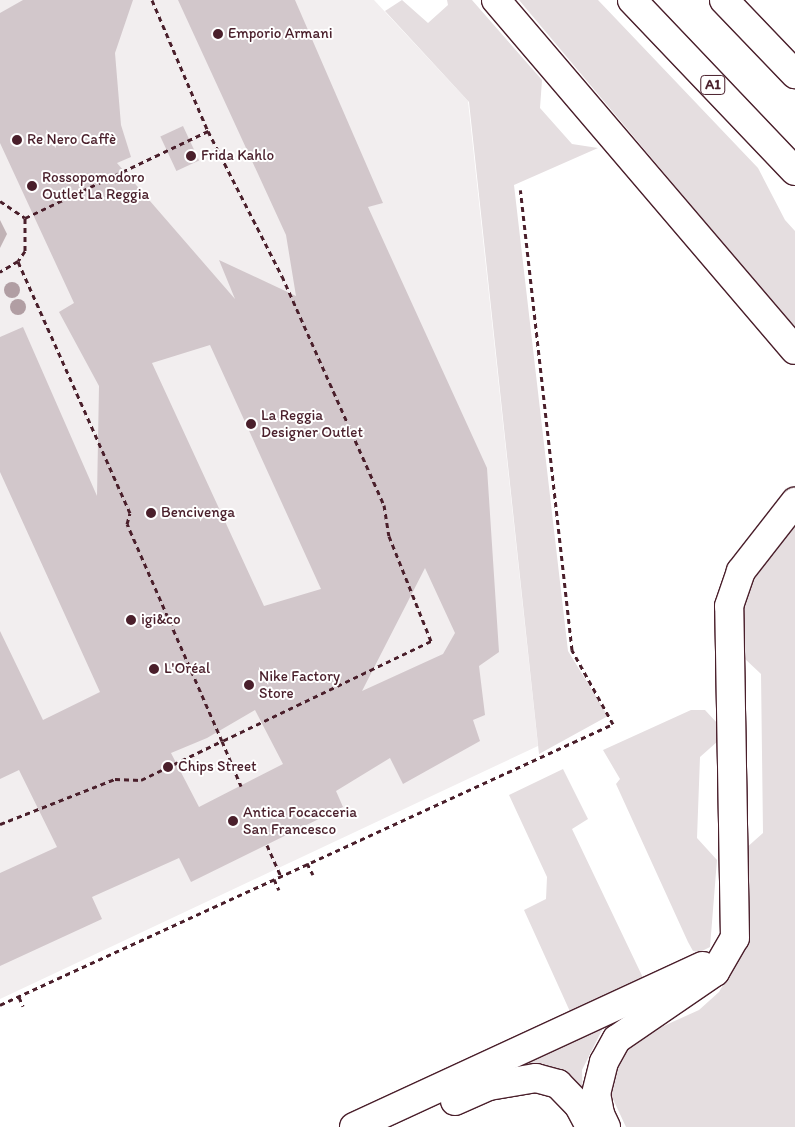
<!DOCTYPE html>
<meta charset="utf-8">
<style>
body{margin:0}
#map{position:relative;width:795px;height:1127px;overflow:hidden;background:#fff;font-family:Itim,sans-serif}
div>[style]{position:absolute}
[style*='--x']{left:calc(var(--x)*1px);top:calc(var(--y)*1px);width:calc(var(--w)*1px);rotate:calc(var(--a)*1deg)}
.built>*{inset:0;background:#f2eeef}
.green>*{inset:0;background:#e5dee0}
.water>*{inset:0;background:#c1b3b6}
.building>*{inset:0;background:#d2c7cb;transform-origin:0 0}
.path>*{height:3px;margin-top:-1.5px;transform-origin:0;background:repeating-linear-gradient(90deg,#4a1f2b 0 5px,transparent 0 9px)}
.roads{filter:drop-shadow(1px 0 #4a1f2b) drop-shadow(-1px 0 #4a1f2b) drop-shadow(0 1px #4a1f2b) drop-shadow(0 -1px #4a1f2b)}
.minor>*{height:28px;margin:-14px;padding:0 14px;transform-origin:14px;border-radius:14px;background:#fff}
.highway>*{height:28px;margin:-14px;padding:0 14px;transform-origin:14px;border-radius:14px;background:#fff}
.trees>*{width:16px;height:16px;margin:-8px;border-radius:50%;background:#b19ea3}
.dots>*{width:14px;height:14px;translate:-50% -50%;box-sizing:border-box;border:2px solid #fff;border-radius:50%}
span{translate:-50% -50%;white-space:nowrap;text-align:center;line-height:1.15;-webkit-text-stroke:4px #fff;paint-order:stroke}
.shield-label span{padding:1px 4px;background:#fff;border:1px solid;border-radius:4px;-webkit-text-stroke-width:0}
.shield-label{font-size:14px;color:#4a1f2b;font-weight:700}
.poi-label{font-size:15px;color:#4a1f2b}
.left{translate:0 -50%;text-align:left}
</style>
<div id="map">
<div class="built">
<i style="clip-path:polygon(0 0,374px 0,468px 101px,538px 746px,0 999px)"></i>
</div>
<div class="green">
<i style="clip-path:polygon(402px 0,428px 23px,448px 5px,447px 0,472px 0,542px 80px,540px 108px,572px 144px,598px 148px,514px 185px,568px 651px,608px 716px,539px 754px,469px 102px,385px 11px)"></i>
<i style="clip-path:polygon(519px 0,598px 0,758px 168px,785px 220px,795px 231px,795px 329px)"></i>
<i style="clip-path:polygon(795px 520px,795px 1127px,626px 1127px,612px 1097px,610px 1077px,626px 1043px,699px 1010px,719px 992px,732px 970px,745px 849px,763px 833px,761px 674px,744px 658px,744px 596px,753px 573px)"></i>
<i style="clip-path:polygon(691px 710px,705px 710px,718px 724px,718px 741px,700px 757px,697px 838px,717px 860px,710px 947px,700px 952px,693px 951px,688px 942px,616px 784px,620px 779px,603px 750px)"></i>
<i style="clip-path:polygon(563px 769px,588px 819px,572px 829px,646px 984px,572px 1016px,524px 910px,546px 899px,547px 877px,509px 795px)"></i>
<i style="clip-path:polygon(604px 1026px,582px 1070px,583px 1103px,511px 1066px)"></i>
</div>
<div class="water">
<i style="clip-path:polygon(0 220px,7px 234px,0 248px)"></i>
</div>
<div class="building">
<i style="clip-path:polygon(evenodd,23px 0,133px 0,115px 53px,121px 125px,131px 157px,117px 163px,235px 299px,219px 260px,296px 296px,286px 235px,178px 0,295px 0,383px 203px,368px 207px,487px 468px,499px 652px,479px 666px,485px 715px,473px 720px,480px 741px,403px 784px,390px 758px,336px 791px,343px 807px,191px 882px,179px 858px,92px 897px,102px 919px,0 966px,0 873px,57px 847px,19px 770px,0 779px,0 631px,43px 720px,100px 692px,0 472px,0 337px,23px 327px,97px 496px,99px 386px,59px 312px,74px 303px,0 143px,0 13px,23px 0,210px 345px,321px 589px,264px 606px,152px 363px,210px 345px,23px 0,425px 568px,455px 633px,443px 654px,362px 691px,425px 568px,23px 0,255px 710px,283px 764px,199px 807px,171px 753px,207px 738px,255px 710px)"></i>
<i style="left:183px;top:126px;width:38px;height:25px;rotate:65deg"></i>
</div>
<div class="path">
<i style="--x:152;--y:0;--w:142;--a:66.9"></i>
<i style="--x:208;--y:131;--w:163;--a:63"></i>
<i style="--x:282;--y:276;--w:251;--a:66"></i>
<i style="--x:384;--y:505;--w:31;--a:81"></i>
<i style="--x:389;--y:536;--w:113;--a:68.2"></i>
<i style="--x:431;--y:641;--w:232;--a:154.4"></i>
<i style="--x:222;--y:741;--w:49;--a:67.1"></i>
<i style="--x:0;--y:201;--w:30;--a:34"></i>
<i style="--x:25;--y:218;--w:33;--a:90"></i>
<i style="--x:25;--y:251;--w:12;--a:125"></i>
<i style="--x:18;--y:261;--w:21;--a:149"></i>
<i style="--x:25;--y:218;--w:203;--a:-25.4"></i>
<i style="--x:0;--y:824;--w:123;--a:-21.4"></i>
<i style="--x:115;--y:779;--w:26;--a:2"></i>
<i style="--x:141;--y:780;--w:90;--a:-25.7"></i>
<i style="--x:222;--y:741;--w:237;--a:-113.6"></i>
<i style="--x:127;--y:524;--w:11;--a:-75"></i>
<i style="--x:130;--y:513;--w:276;--a:-114"></i>
<i style="--x:267;--y:845;--w:34;--a:66"></i>
<i style="--x:307;--y:863;--w:13;--a:63"></i>
<i style="--x:274;--y:879;--w:12;--a:66"></i>
<i style="--x:19;--y:997;--w:10;--a:66"></i>
<i style="--x:0;--y:1005;--w:674;--a:-24.63"></i>
<i style="--x:613;--y:724;--w:85;--a:-119"></i>
<i style="--x:572;--y:650;--w:463;--a:-96.4"></i>
</div>
<div class="roads">
<div class="minor">
<i style="--x:496;--y:0;--w:460;--a:49.5"></i>
<i style="--x:455;--y:1101;--w:37;--a:-24"></i>
<i style="--x:489;--y:1086;--w:48;--a:-9.7"></i>
<i style="--x:536;--y:1078;--w:23;--a:15"></i>
<i style="--x:558;--y:1084;--w:30;--a:46"></i>
<i style="--x:579;--y:1106;--w:24;--a:62"></i>
<i style="--x:354;--y:1127;--w:384;--a:-24.8"></i>
<i style="--x:606;--y:1127;--w:14;--a:-115"></i>
<i style="--x:600;--y:1114;--w:20;--a:-101"></i>
<i style="--x:596;--y:1094;--w:33;--a:-76"></i>
<i style="--x:604;--y:1062;--w:26;--a:-61"></i>
<i style="--x:617;--y:1039;--w:119;--a:-34.4"></i>
<i style="--x:715;--y:972;--w:39;--a:-60"></i>
<i style="--x:735;--y:938;--w:332;--a:-91"></i>
<i style="--x:729;--y:606;--w:37;--a:-71"></i>
<i style="--x:741;--y:571;--w:88;--a:-52"></i>
</div>
<div class="highway">
<i style="--x:632;--y:0;--w:236;--a:46.4"></i>
<i style="--x:724;--y:0;--w:103;--a:46.2"></i>
</div>
</div>
<div class="trees">
<i style="left:12px;top:290px"></i>
<i style="left:18px;top:307px"></i>
</div>
<div class="dots">
<i style="left:218px;top:34px;background:#4a1f2b"></i>
<i style="left:17px;top:140px;background:#4a1f2b"></i>
<i style="left:191px;top:156px;background:#4a1f2b"></i>
<i style="left:32px;top:186px;background:#4a1f2b"></i>
<i style="left:251px;top:424px;background:#4a1f2b"></i>
<i style="left:151px;top:513px;background:#4a1f2b"></i>
<i style="left:131px;top:620px;background:#4a1f2b"></i>
<i style="left:154px;top:669px;background:#4a1f2b"></i>
<i style="left:249px;top:685px;background:#4a1f2b"></i>
<i style="left:168px;top:767px;background:#4a1f2b"></i>
<i style="left:233px;top:821px;background:#4a1f2b"></i>
</div>
<div class="shield-label">
<span style="left:713px;top:85px">A1</span>
</div>
<div class="poi-label">
<span class="left" style="left:228px;top:34px">Emporio Armani</span>
<span class="left" style="left:27px;top:140px">Re Nero Caffè</span>
<span class="left" style="left:201px;top:156px">Frida Kahlo</span>
<span class="left" style="left:42px;top:186px">Rossopomodoro<br>Outlet La Reggia</span>
<span class="left" style="left:261px;top:424px">La Reggia<br>Designer Outlet</span>
<span class="left" style="left:161px;top:513px">Bencivenga</span>
<span class="left" style="left:141px;top:620px">igi&amp;co</span>
<span class="left" style="left:164px;top:669px">L'Oréal</span>
<span class="left" style="left:259px;top:685px">Nike Factory<br>Store</span>
<span class="left" style="left:178px;top:767px">Chips Street</span>
<span class="left" style="left:243px;top:821px">Antica Focacceria<br>San Francesco</span>
</div>
</div>
